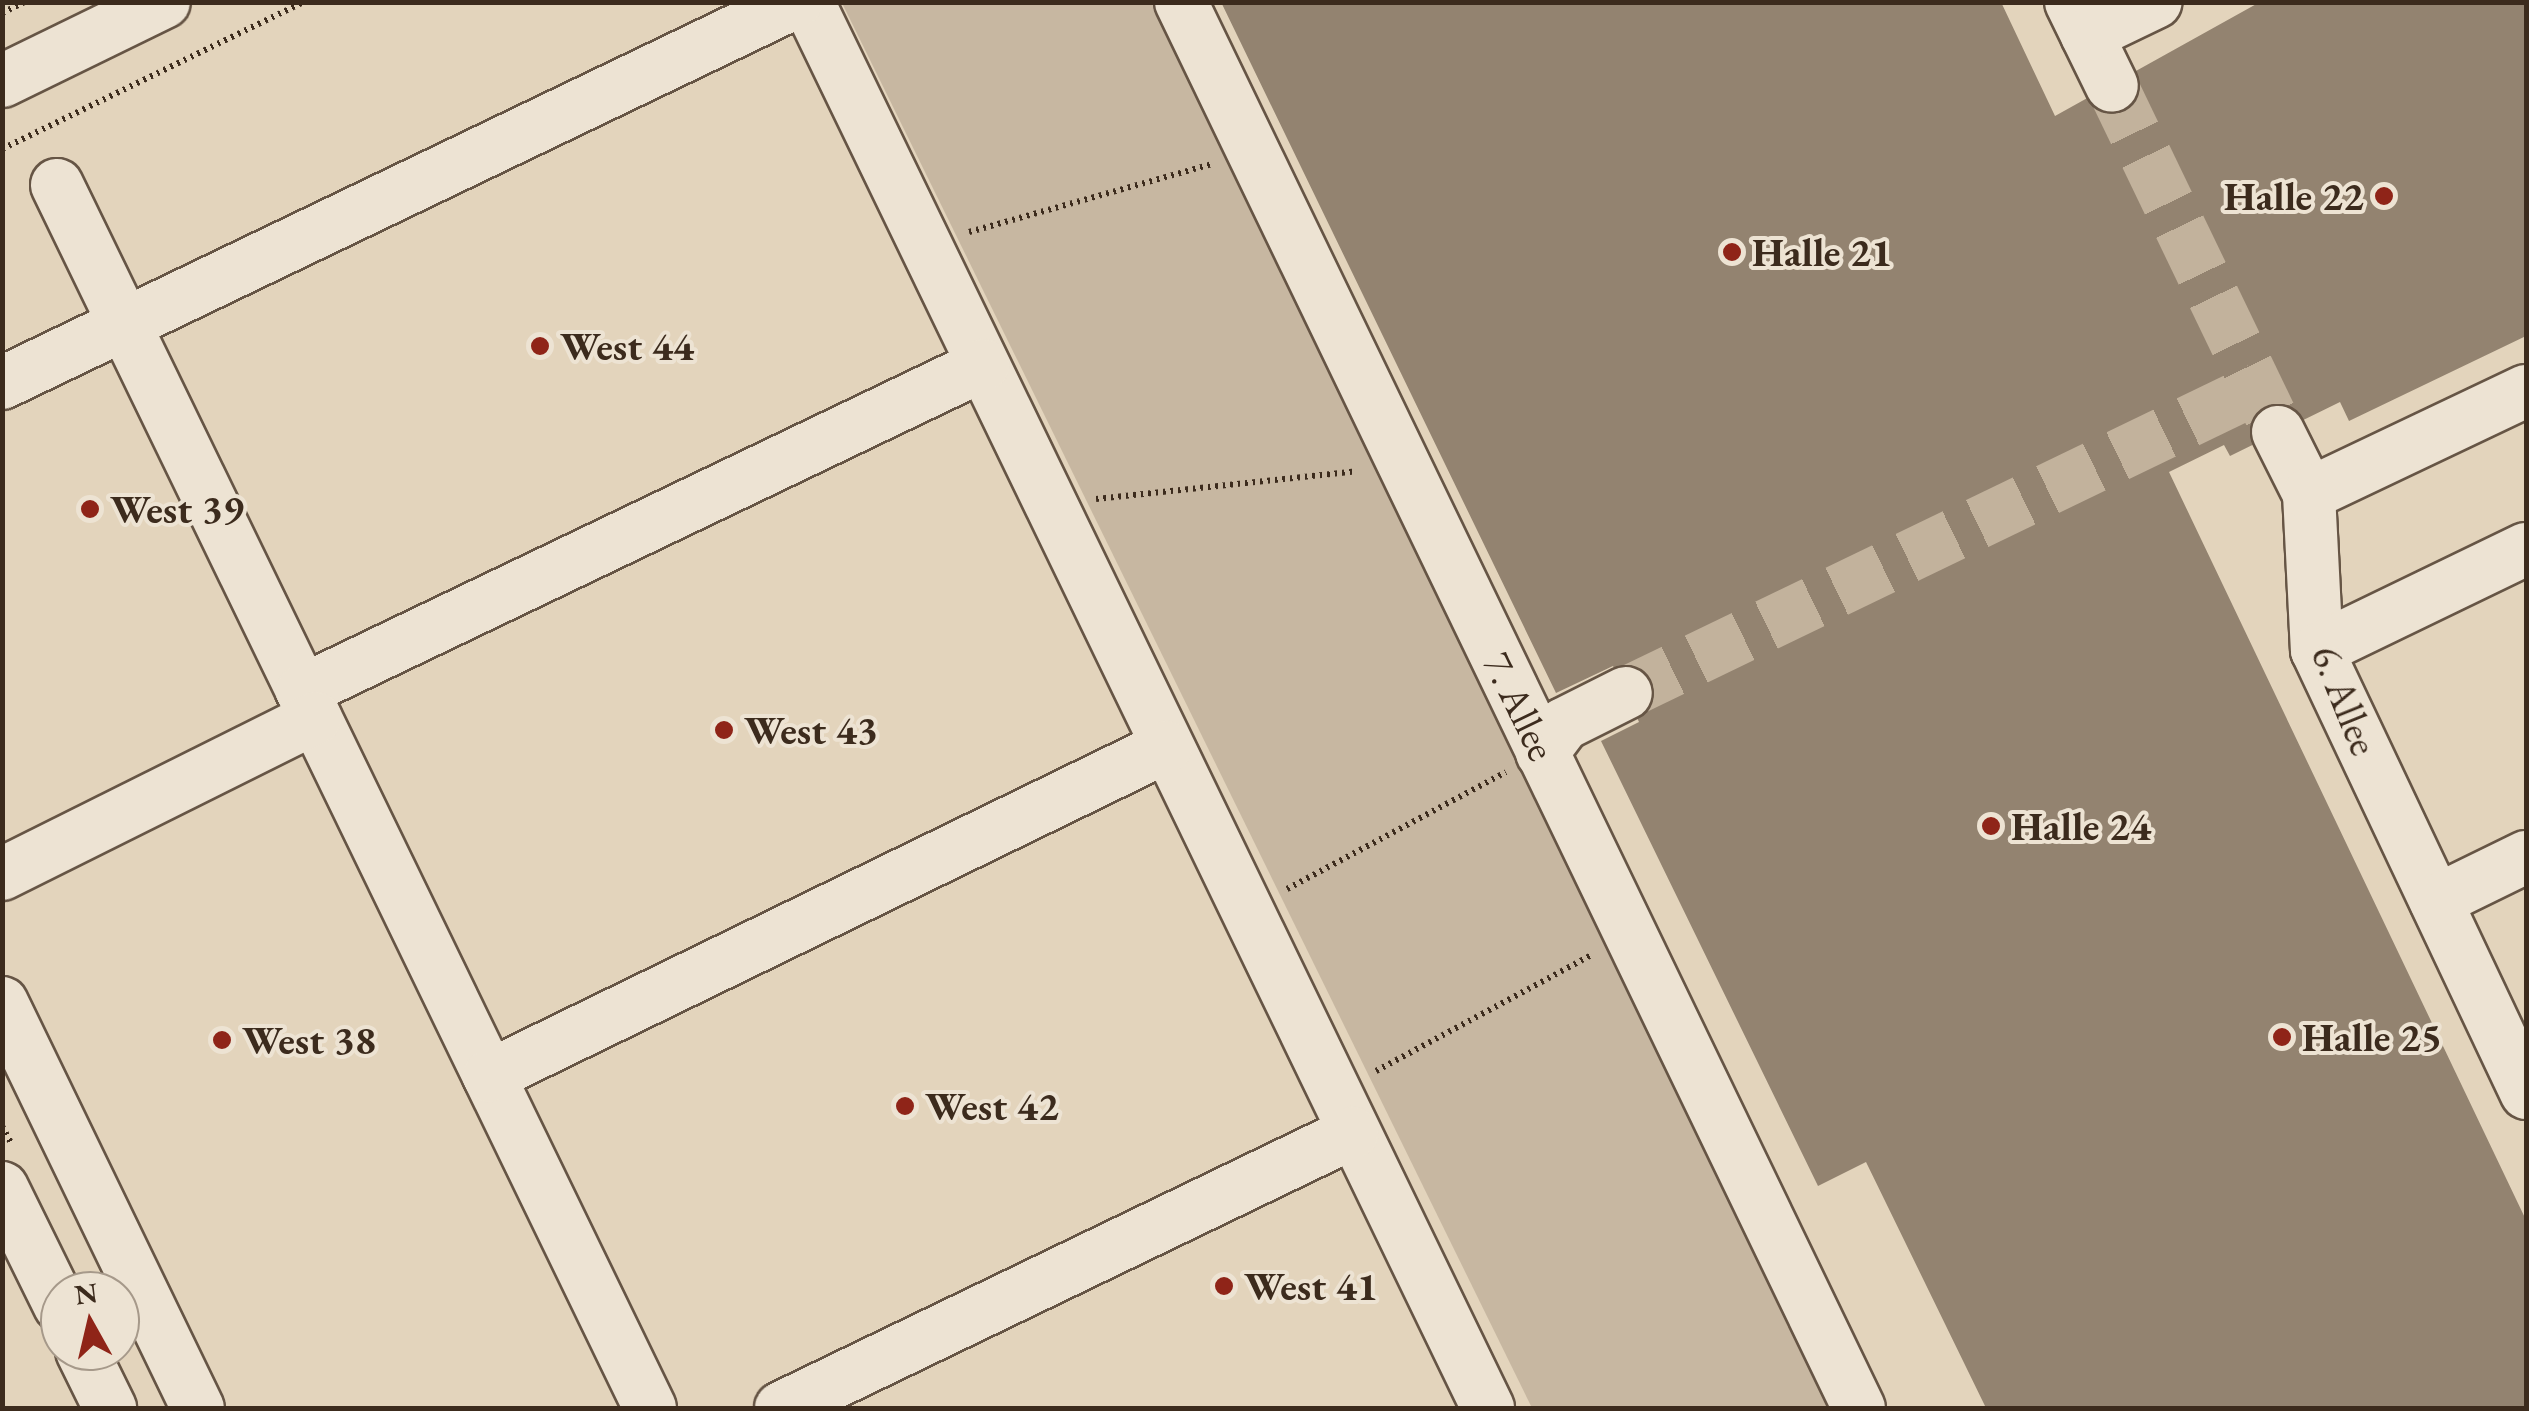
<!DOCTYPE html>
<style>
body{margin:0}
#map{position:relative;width:2529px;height:1411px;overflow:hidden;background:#e3d4bc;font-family:"EB Garamond",serif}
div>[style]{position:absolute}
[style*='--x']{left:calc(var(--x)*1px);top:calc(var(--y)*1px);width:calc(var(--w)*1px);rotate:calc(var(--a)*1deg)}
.green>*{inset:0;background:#c7b7a1}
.building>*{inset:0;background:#938370}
.minor-tunnel>*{height:52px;margin-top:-26px;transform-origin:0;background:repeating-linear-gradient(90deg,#c2b29c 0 52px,transparent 0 78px)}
.path>*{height:6px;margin-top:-3px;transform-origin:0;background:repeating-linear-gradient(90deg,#3c2b1d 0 2.5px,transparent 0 7.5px)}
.roads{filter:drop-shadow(2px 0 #665545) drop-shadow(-2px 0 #665545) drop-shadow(0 2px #665545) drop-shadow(0 -2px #665545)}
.minor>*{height:52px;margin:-26px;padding:0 26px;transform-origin:26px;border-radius:26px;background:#ede3d3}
.dots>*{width:28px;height:28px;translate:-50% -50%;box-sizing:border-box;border:5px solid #ede3d3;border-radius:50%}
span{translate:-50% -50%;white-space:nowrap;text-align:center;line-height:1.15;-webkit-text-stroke:8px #ede3d3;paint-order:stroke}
.poi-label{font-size:40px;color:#3c2b1d;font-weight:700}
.right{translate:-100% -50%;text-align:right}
.left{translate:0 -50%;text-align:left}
.street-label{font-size:40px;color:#3c2b1d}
.frame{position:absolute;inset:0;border:5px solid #3c2b1d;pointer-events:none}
.north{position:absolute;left:40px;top:1271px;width:100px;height:100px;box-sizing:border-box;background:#ede3d3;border:2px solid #a6998a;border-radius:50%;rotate:352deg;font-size:28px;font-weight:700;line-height:40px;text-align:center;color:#3c2b1d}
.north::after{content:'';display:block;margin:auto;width:35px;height:45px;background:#8f2418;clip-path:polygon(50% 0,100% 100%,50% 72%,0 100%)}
</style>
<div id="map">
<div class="green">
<i style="clip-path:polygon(842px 3px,1181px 3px,1859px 1408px,1532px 1408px)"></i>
</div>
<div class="building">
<i style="clip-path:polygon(1221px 2px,2001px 2px,2055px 116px,2260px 2px,2526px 2px,2526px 336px,2349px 421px,2340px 402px,2230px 456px,2224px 445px,2169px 472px,2526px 1220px,2526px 1408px,1986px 1408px,1866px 1162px,1818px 1186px,1601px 741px,1639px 722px,1613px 666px,1556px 693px)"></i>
</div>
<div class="minor-tunnel">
<i style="--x:2112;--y:86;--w:367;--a:64.3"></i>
<i style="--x:1626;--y:693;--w:702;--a:-25.76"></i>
</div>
<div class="path">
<i style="--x:2;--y:13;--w:25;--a:-26"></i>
<i style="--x:2;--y:149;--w:336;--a:-26"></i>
<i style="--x:969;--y:232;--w:252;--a:-15.6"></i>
<i style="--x:1096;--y:499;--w:262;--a:-6.1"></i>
<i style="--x:1287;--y:889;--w:248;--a:-28.1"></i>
<i style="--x:1376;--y:1071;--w:247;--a:-28.3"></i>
<i style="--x:2;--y:1126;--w:19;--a:62"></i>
</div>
<div class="roads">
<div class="minor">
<i style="--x:808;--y:2;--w:1562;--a:64.19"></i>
<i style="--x:1181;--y:2;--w:1561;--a:64.26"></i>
<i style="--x:2071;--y:2;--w:93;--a:64"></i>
<i style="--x:2087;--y:35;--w:76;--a:-25.6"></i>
<i style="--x:2;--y:81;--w:180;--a:-26"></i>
<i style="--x:57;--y:185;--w:1359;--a:64.13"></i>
<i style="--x:2;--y:383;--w:881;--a:-25.63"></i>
<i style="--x:2278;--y:432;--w:69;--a:63.4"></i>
<i style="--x:2309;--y:494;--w:156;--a:87.1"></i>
<i style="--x:2317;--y:650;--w:490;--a:64.7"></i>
<i style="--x:2309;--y:494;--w:240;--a:-25.4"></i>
<i style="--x:2317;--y:650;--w:232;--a:-25.8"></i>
<i style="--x:302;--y:691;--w:755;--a:-25.58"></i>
<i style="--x:1542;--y:753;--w:36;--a:-53"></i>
<i style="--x:1564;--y:724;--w:69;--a:-26.6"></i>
<i style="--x:2;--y:874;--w:350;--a:-26.5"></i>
<i style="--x:2436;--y:901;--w:100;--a:-26.1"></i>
<i style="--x:2;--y:1003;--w:450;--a:64.2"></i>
<i style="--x:489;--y:1076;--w:753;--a:-25.92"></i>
<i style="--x:2;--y:1188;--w:131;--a:63.8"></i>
<i style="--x:82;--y:1351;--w:64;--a:63.8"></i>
<i style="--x:781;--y:1408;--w:634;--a:-25.72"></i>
</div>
</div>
<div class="dots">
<i style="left:2384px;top:196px;background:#8f2418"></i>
<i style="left:1732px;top:252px;background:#8f2418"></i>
<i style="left:540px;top:346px;background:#8f2418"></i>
<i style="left:90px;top:509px;background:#8f2418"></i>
<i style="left:724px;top:730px;background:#8f2418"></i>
<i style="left:1991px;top:826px;background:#8f2418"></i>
<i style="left:2282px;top:1037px;background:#8f2418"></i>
<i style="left:222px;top:1040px;background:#8f2418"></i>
<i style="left:905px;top:1106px;background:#8f2418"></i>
<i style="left:1224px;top:1286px;background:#8f2418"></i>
</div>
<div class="poi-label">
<span class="right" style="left:2364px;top:196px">Halle 22</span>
<span class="left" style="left:1752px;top:252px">Halle 21</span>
<span class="left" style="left:560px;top:346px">West 44</span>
<span class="left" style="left:110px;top:509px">West 39</span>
<span class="left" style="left:744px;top:730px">West 43</span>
<span class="left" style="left:2011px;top:826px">Halle 24</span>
<span class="left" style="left:2302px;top:1037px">Halle 25</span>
<span class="left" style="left:242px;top:1040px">West 38</span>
<span class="left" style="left:925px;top:1106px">West 42</span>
<span class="left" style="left:1244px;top:1286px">West 41</span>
</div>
<div class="street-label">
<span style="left:2345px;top:700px;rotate:68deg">6. Allee</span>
<span style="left:1520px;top:706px;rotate:64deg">7. Allee</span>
</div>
<div class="frame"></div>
<div class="north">N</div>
</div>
